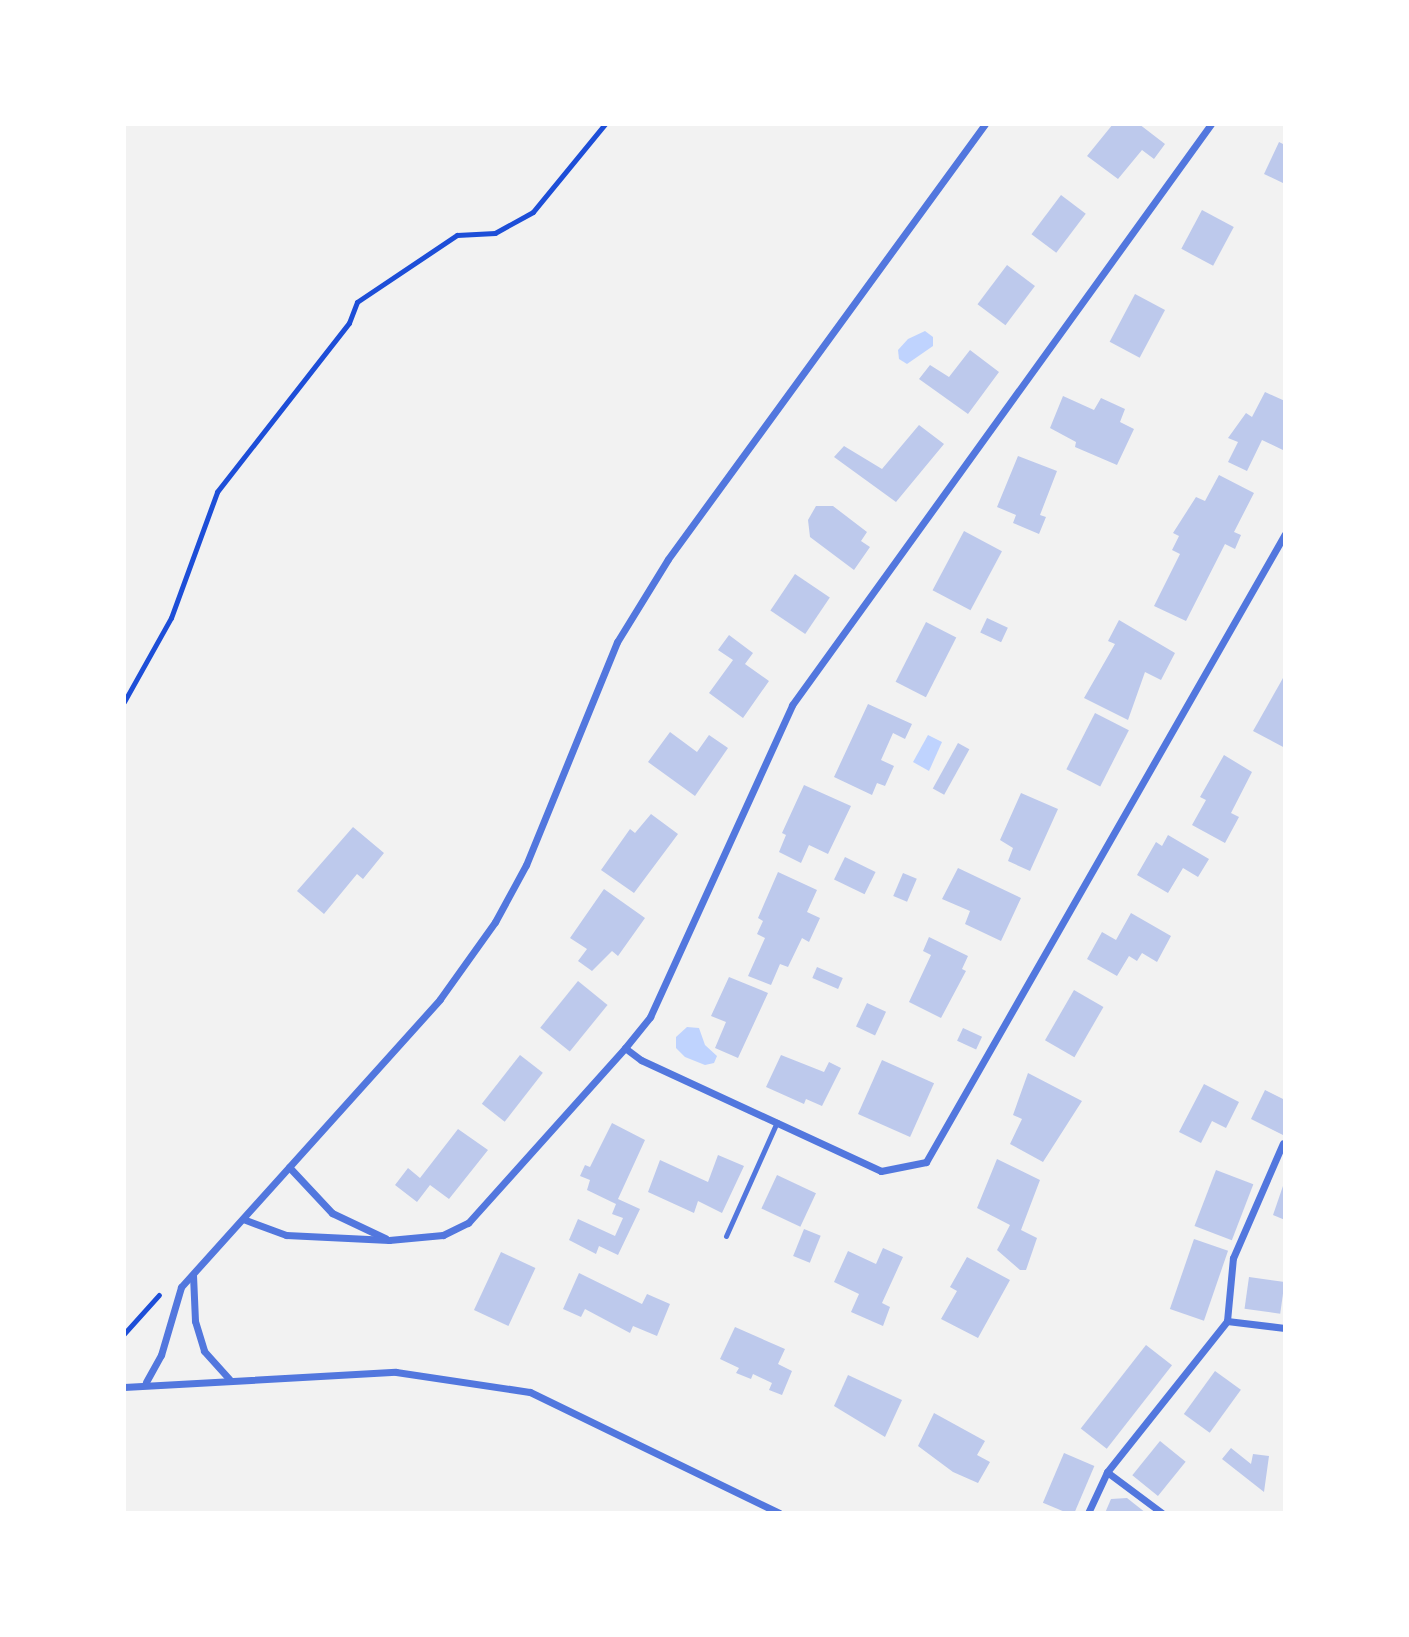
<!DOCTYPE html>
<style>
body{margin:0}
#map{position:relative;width:1409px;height:1637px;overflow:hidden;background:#f2f2f2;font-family:Overpass,sans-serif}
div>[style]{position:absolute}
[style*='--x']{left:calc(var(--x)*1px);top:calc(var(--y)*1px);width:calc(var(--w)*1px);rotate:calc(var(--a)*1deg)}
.water>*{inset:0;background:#bfd3fe}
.building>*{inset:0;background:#bdc9ec;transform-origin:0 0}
.path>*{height:4.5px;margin:-2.25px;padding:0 2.25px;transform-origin:2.25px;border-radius:2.25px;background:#1d4ed8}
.service>*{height:5px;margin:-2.5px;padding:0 2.5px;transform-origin:2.5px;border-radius:2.5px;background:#5277de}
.minor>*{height:7px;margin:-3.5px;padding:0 3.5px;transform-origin:3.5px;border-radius:3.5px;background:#5277de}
span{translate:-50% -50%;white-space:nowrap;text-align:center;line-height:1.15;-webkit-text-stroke:5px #fff;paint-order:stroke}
.frame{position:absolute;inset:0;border:126px solid #fff;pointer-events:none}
</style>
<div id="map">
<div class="water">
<i style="clip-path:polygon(925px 331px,933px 337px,933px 346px,907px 364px,899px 359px,898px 350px,908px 339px)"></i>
<i style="clip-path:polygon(928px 735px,942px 742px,929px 771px,913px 762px)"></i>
<i style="clip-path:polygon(687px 1027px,699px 1028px,705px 1045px,717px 1056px,714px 1063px,705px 1065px,685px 1057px,676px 1048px,676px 1037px)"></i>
</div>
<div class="building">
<i style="clip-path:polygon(1113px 124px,1139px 124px,1165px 144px,1154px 159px,1142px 150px,1118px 179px,1087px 156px)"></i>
<i style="clip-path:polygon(1279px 142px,1285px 145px,1285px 184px,1264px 174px)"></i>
<i style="left:1061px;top:195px;width:31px;height:49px;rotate:37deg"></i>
<i style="left:1202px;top:210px;width:36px;height:44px;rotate:28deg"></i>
<i style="left:1007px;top:265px;width:35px;height:49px;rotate:37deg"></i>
<i style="left:1135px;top:294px;width:34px;height:54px;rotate:28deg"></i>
<i style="clip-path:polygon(970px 350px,999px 372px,968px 414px,919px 379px,930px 365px,949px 377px)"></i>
<i style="clip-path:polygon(1265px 392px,1285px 401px,1285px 451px,1262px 440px,1247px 471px,1228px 462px,1238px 442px,1228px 438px,1246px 413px,1252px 417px)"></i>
<i style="clip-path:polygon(1063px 396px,1094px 410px,1101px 398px,1125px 409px,1120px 422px,1134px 429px,1117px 465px,1075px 447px,1076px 442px,1050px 428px)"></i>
<i style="clip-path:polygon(919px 425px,944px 444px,896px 502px,834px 457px,844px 446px,882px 469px)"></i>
<i style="clip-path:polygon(1018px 456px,1057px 471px,1040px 515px,1046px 517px,1039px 534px,1013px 523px,1016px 515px,997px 507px)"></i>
<i style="clip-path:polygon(1219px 475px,1254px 493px,1234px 532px,1241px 535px,1235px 549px,1225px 544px,1186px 621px,1154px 606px,1180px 554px,1172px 550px,1179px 536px,1173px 533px,1196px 497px,1205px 501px)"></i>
<i style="clip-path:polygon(816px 506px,833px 506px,867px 532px,861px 541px,870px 547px,854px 570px,810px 537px,808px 520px)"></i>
<i style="left:964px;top:531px;width:43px;height:67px;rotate:28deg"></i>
<i style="left:795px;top:574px;width:42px;height:44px;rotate:34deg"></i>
<i style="left:987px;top:618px;width:23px;height:16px;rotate:25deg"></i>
<i style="clip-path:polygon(1119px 620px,1175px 653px,1161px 680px,1145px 672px,1128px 720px,1084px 698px,1115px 644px,1108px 641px)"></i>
<i style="left:926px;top:622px;width:34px;height:67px;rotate:27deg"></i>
<i style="clip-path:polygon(729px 635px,753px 653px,745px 664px,769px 681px,743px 718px,709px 693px,733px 660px,718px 650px)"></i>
<i style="clip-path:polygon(1283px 678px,1285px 679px,1285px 748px,1253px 731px)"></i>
<i style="clip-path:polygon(868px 704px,912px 724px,905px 739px,893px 733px,881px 760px,894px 766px,885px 786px,877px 783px,872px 795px,834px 777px)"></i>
<i style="left:1095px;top:713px;width:38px;height:63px;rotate:27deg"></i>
<i style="clip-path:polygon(670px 732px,697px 752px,709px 735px,728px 748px,695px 796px,648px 762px)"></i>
<i style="left:958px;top:743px;width:13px;height:52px;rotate:29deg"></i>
<i style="clip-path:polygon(1224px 755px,1252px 772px,1231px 813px,1239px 817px,1225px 843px,1192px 825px,1206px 800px,1200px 797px)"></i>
<i style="clip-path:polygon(804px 785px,851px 806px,828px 854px,809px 845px,801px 863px,779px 852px,786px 835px,782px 833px)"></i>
<i style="clip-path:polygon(1021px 793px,1058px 809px,1030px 871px,1008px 861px,1013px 848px,1000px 840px)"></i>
<i style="clip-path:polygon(651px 814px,678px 834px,634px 893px,601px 870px,630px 829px,635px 833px)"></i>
<i style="clip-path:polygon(353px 827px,384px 853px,363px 879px,357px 874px,324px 914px,297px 891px)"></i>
<i style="clip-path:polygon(1168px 835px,1209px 859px,1198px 877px,1183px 868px,1168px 893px,1137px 875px,1156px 842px,1162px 846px)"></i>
<i style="left:845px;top:857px;width:34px;height:25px;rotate:26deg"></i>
<i style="clip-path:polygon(958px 868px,1021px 898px,1001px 941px,965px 924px,970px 911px,942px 899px)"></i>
<i style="clip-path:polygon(778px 872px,817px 890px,807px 912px,820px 918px,809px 942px,802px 938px,788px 967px,780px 964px,771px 985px,748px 976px,765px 938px,757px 934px,763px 921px,758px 918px)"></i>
<i style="left:903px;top:873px;width:15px;height:25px;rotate:23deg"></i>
<i style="clip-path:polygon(604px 889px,645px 918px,618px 956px,612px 951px,592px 971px,578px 961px,587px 949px,570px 938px)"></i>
<i style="clip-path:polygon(1131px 913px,1171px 936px,1157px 962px,1142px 953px,1137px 961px,1129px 956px,1117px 976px,1087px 959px,1102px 932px,1116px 940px)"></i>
<i style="clip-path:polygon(929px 937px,968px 956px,962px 969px,966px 971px,941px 1018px,909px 1002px,931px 955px,923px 951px)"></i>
<i style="left:817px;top:967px;width:28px;height:12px;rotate:23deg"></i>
<i style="clip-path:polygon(729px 977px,768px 993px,738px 1058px,715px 1048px,726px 1022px,711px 1016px)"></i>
<i style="left:578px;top:981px;width:38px;height:60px;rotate:39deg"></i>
<i style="left:1074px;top:990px;width:34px;height:58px;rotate:30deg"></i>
<i style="left:867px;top:1003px;width:21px;height:26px;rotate:25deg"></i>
<i style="left:963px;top:1028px;width:21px;height:14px;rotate:25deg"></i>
<i style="left:520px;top:1055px;width:29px;height:62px;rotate:38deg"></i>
<i style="clip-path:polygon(781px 1055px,824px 1072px,829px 1062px,841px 1068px,822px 1106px,806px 1099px,804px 1104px,766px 1087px)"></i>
<i style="left:882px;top:1060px;width:57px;height:59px;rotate:24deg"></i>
<i style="clip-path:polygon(1028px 1073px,1082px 1101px,1043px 1162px,1010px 1144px,1022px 1119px,1013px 1115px)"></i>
<i style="clip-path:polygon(1204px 1084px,1239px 1102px,1226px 1128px,1212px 1121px,1201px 1143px,1179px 1132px)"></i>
<i style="clip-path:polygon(1265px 1090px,1285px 1100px,1285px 1136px,1251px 1119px)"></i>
<i style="clip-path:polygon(612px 1123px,645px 1140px,618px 1199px,640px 1209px,618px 1255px,599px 1246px,596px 1254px,569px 1240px,578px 1219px,615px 1236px,623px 1218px,612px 1214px,616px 1204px,587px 1190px,590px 1180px,580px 1176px,585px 1165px,590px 1167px)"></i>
<i style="clip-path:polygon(458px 1129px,488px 1150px,449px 1199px,430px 1185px,417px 1202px,395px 1185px,408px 1168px,420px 1178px)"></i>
<i style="clip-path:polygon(718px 1155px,744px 1166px,722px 1213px,698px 1201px,694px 1213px,648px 1192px,660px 1160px,708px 1182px)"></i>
<i style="clip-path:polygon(997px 1159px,1040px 1180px,1021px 1230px,1037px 1238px,1026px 1270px,1020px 1270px,997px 1250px,1010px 1225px,977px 1208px)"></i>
<i style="left:1216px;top:1170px;width:40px;height:60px;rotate:21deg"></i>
<i style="left:777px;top:1175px;width:43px;height:37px;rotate:25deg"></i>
<i style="clip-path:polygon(1284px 1183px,1285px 1183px,1285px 1220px,1273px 1215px)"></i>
<i style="left:804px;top:1229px;width:18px;height:29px;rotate:22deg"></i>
<i style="left:1194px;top:1239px;width:36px;height:74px;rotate:19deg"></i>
<i style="clip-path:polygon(883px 1248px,903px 1257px,882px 1303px,890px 1307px,883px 1326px,851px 1312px,859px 1294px,834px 1282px,848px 1251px,876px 1264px)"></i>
<i style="left:501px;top:1252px;width:38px;height:64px;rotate:25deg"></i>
<i style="clip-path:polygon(967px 1257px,1010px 1280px,978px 1338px,941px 1319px,957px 1291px,950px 1287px)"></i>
<i style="clip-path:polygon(579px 1273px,642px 1304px,647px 1294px,670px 1304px,657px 1336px,633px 1326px,630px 1333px,585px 1309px,581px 1317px,563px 1309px)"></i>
<i style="left:1249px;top:1277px;width:36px;height:32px;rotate:8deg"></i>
<i style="clip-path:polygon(735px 1327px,785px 1349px,778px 1364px,792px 1371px,782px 1395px,769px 1390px,772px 1383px,753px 1374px,751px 1379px,736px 1373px,739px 1368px,720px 1359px)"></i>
<i style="left:1146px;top:1345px;width:33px;height:106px;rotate:38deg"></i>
<i style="left:1215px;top:1371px;width:32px;height:53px;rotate:36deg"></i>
<i style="clip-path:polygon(848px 1375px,902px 1400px,885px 1437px,834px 1406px)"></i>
<i style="clip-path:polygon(934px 1413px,985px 1441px,977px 1455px,990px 1462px,978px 1483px,953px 1472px,918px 1446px)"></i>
<i style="left:1160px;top:1441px;width:33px;height:44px;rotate:39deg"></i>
<i style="clip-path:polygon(1231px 1448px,1251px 1464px,1253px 1454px,1269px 1456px,1264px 1492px,1222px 1459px)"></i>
<i style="left:1064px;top:1453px;width:33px;height:54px;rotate:23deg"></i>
<i style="clip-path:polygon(1127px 1498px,1146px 1513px,1105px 1513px,1111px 1499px)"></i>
</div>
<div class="path">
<i style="--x:124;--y:702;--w:96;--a:-60.8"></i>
<i style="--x:171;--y:618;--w:134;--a:-69.9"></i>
<i style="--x:217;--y:492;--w:214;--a:-52"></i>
<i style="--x:349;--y:323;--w:22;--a:-69"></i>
<i style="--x:357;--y:302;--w:120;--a:-33.8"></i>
<i style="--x:457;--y:235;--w:38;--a:-3"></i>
<i style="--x:495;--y:233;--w:43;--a:-28.9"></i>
<i style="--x:533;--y:212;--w:114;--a:-50.7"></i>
<i style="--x:124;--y:1334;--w:52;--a:-48.1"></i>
</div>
<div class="service">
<i style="--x:726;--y:1236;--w:125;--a:-65.9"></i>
</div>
<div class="minor">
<i style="--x:625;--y:1048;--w:20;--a:37"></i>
<i style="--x:641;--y:1060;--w:264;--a:24.8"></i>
<i style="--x:881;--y:1171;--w:46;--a:-11.3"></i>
<i style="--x:926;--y:1162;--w:723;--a:-60.25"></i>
<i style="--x:289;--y:1167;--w:63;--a:46.9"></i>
<i style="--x:332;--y:1213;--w:59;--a:25.3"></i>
<i style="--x:243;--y:1219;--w:46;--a:20.4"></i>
<i style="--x:286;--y:1235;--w:103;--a:2.8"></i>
<i style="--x:389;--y:1240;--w:54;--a:-5.3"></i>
<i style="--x:443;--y:1235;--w:28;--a:-26"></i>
<i style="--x:468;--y:1223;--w:235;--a:-48.1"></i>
<i style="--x:625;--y:1048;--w:40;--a:-51"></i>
<i style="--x:650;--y:1017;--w:343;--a:-65.5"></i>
<i style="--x:792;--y:705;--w:716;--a:-54.2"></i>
<i style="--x:193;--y:1275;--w:46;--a:87.5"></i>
<i style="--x:195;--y:1321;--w:31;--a:73"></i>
<i style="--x:204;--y:1351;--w:38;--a:48"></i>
<i style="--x:1227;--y:1321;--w:63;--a:-84.6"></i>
<i style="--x:1233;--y:1258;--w:125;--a:-66.5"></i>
<i style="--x:146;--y:1382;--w:31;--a:-61"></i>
<i style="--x:161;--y:1355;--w:71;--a:-73.6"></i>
<i style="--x:181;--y:1287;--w:387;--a:-48"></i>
<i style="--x:440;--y:999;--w:95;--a:-54.5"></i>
<i style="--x:495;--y:922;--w:65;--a:-61.5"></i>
<i style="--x:526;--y:865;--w:241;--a:-67.8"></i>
<i style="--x:617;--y:642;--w:97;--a:-58.4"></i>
<i style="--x:668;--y:559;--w:538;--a:-53.92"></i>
<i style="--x:124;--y:1387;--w:272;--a:-3.2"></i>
<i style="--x:396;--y:1372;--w:135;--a:8.5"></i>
<i style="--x:530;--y:1392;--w:277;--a:25.9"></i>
<i style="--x:1107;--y:1472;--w:69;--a:36.7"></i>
<i style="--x:1088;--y:1513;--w:45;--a:-65.1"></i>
<i style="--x:1107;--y:1472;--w:193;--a:-51.5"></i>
<i style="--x:1227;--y:1321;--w:58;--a:6.9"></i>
</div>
<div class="frame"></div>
</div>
